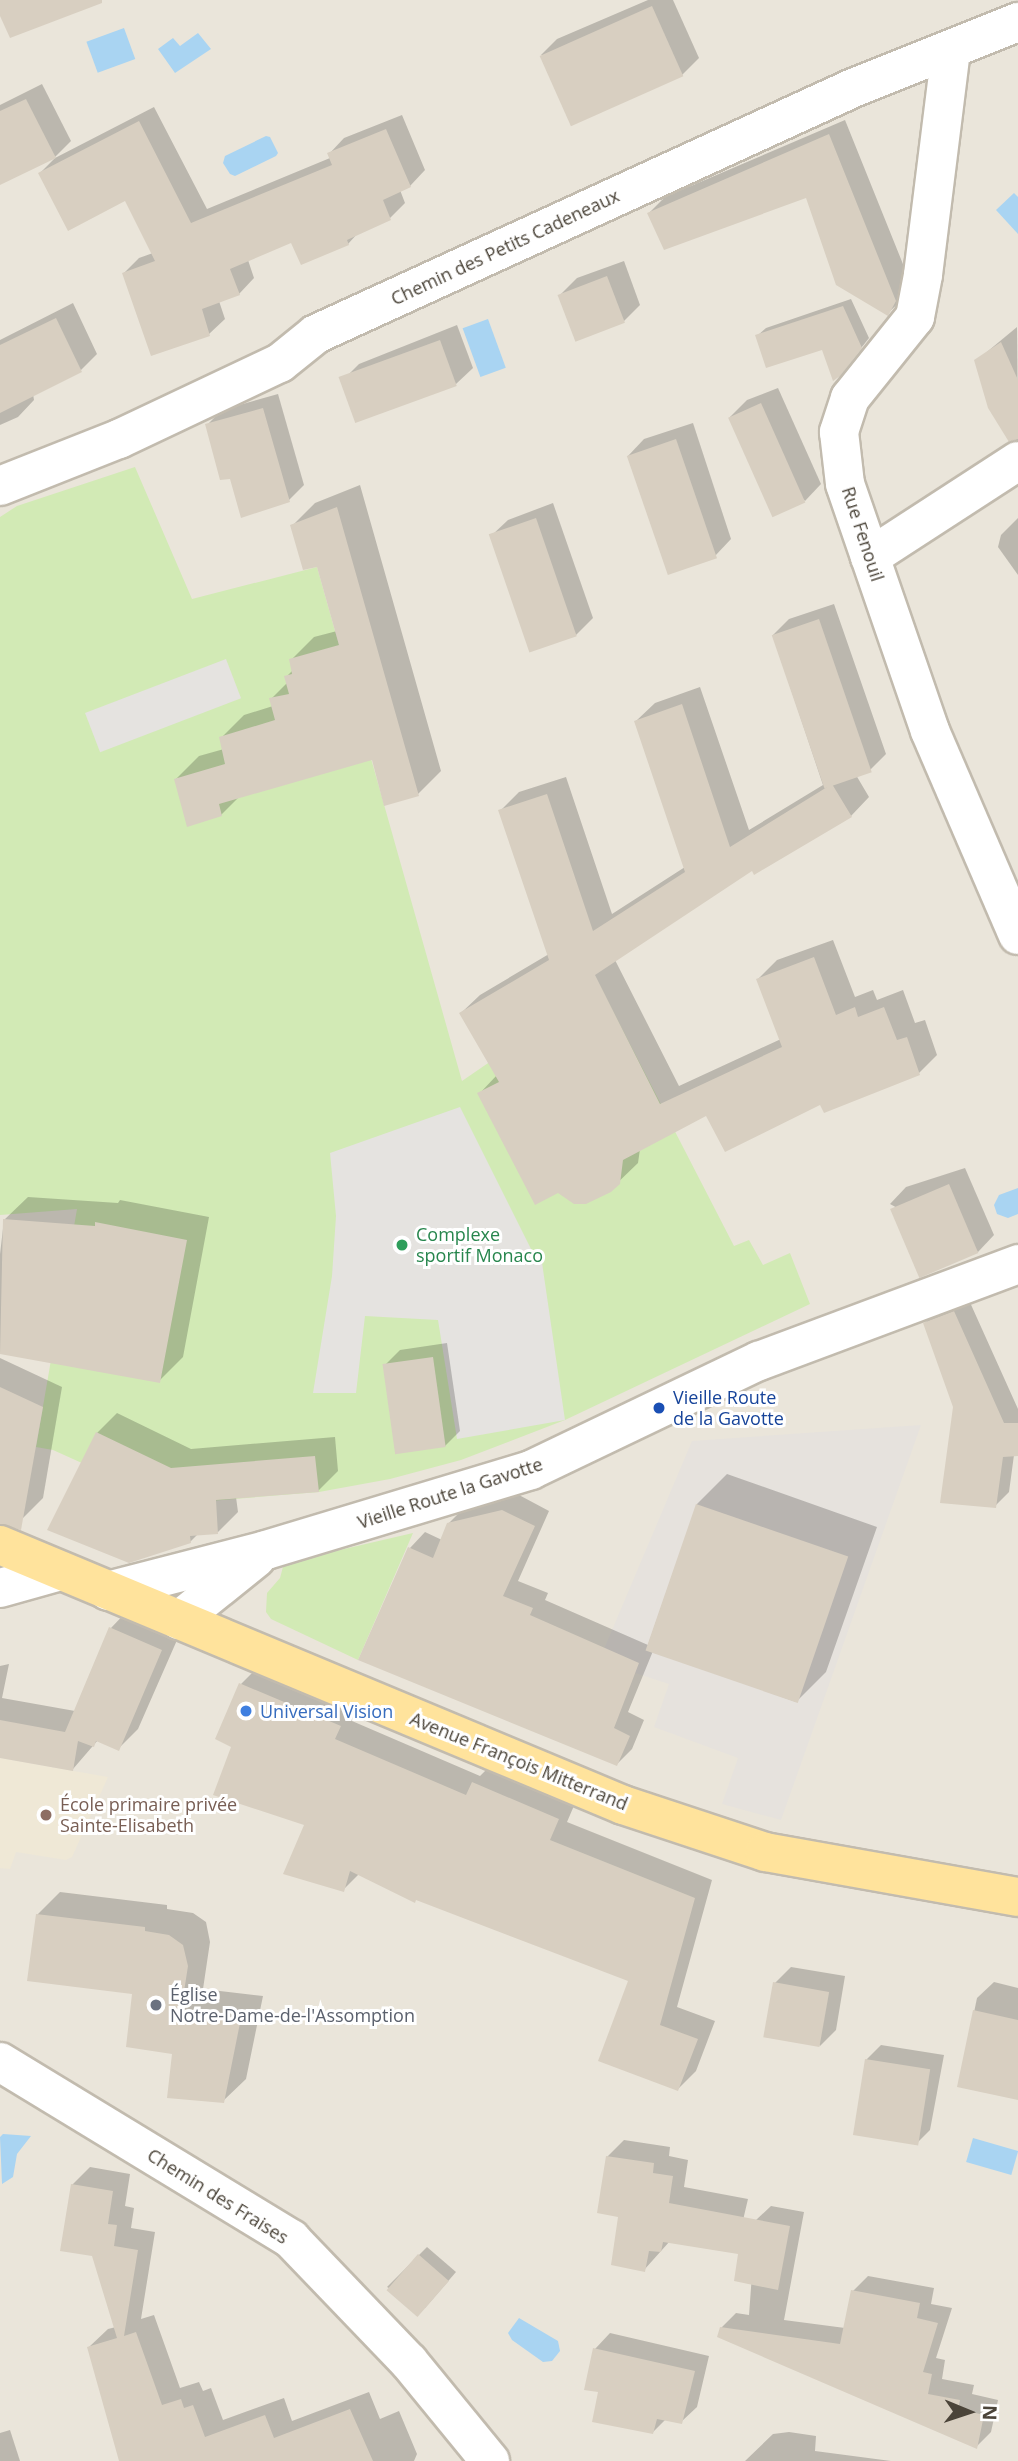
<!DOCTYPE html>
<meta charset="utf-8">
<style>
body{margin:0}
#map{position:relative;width:1018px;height:2461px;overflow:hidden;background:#f6f3ec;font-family:"Open Sans",sans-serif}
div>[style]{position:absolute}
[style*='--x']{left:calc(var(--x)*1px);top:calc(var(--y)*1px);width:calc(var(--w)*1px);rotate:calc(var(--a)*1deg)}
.residential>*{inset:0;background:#eae5da;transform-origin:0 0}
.industrial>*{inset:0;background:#e6e2dd}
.education>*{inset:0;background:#efe8d6}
.green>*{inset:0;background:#d2eab5}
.parking>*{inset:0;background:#e5e3e0;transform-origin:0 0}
.water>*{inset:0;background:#a9d4f2;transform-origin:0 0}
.shadow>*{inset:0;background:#0003}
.building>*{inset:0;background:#d8cfc1;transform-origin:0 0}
.roads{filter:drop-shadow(2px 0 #c2bbae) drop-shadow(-2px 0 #c2bbae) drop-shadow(0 2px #c2bbae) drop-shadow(0 -2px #c2bbae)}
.minor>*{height:38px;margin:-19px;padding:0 19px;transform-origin:19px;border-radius:19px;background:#fff}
.major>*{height:38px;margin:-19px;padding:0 19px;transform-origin:19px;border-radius:19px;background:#ffe39c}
.dots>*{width:19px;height:19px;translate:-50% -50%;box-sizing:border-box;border:4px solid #fff;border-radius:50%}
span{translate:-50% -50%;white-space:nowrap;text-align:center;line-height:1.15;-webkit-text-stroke:6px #fff;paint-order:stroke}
.street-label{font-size:18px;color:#4b4439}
.leisure-label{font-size:18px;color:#27864d}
.left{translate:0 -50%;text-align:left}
.transit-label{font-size:18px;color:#164399}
.shop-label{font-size:18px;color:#366cbe}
.education-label{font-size:18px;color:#785e54}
.worship-label{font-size:18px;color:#5b616d}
.north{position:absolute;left:934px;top:2377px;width:70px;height:70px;-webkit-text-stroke:5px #fff;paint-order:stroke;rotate:92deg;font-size:19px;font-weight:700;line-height:28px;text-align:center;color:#4b4439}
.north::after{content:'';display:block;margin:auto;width:24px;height:32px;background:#4b4439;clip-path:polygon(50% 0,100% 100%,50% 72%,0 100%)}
</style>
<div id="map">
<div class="residential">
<i style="left:0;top:0;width:1018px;height:2461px"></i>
</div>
<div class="industrial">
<i style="clip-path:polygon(921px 1425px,781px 1820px,722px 1804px,738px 1758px,654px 1727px,669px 1684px,599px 1661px,692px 1441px)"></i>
</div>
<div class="education">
<i style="clip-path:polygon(0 1758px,108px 1777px,72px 1857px,66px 1860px,16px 1852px,10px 1869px,0 1868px)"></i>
</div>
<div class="green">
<i style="clip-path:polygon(135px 467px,192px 599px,317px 567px,462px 1081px,600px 986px,734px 1246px,749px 1240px,763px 1265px,790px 1253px,810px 1304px,565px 1420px,461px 1460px,390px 1479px,319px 1492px,173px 1504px,53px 1450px,36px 1447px,77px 1209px,0 1215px,0 517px,17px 506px)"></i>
<i style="clip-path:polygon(413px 1533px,358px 1660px,271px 1619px,266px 1612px,267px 1593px,280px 1578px,284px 1563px)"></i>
</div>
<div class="parking">
<i style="left:226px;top:659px;width:42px;height:151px;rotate:69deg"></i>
<i style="clip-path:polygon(460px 1107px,533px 1253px,540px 1249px,565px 1420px,457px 1439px,438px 1320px,365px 1316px,356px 1393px,313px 1393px,332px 1276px,336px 1216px,330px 1153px)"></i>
</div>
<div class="water">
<i style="left:124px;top:28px;width:33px;height:40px;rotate:70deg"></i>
<i style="clip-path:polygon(198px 33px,211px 49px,175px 73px,158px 49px,173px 38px,180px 46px)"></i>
<i style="clip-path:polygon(266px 136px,270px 137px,278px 153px,276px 156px,235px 176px,230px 174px,223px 163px,225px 156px)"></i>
<i style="clip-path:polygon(1014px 193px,1018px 197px,1018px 234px,996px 210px)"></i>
<i style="left:488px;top:319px;width:52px;height:27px;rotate:70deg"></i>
<i style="clip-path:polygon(1018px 1188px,1018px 1214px,1008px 1218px,997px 1214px,994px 1205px,999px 1195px)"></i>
<i style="clip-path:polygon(3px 2134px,31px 2136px,17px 2154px,13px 2177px,2px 2184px,0 2137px)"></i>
<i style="left:973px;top:2138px;width:47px;height:25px;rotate:16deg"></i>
<i style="clip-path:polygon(519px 2318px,558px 2341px,560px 2351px,552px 2361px,543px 2362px,512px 2340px,508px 2333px)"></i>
</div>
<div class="shadow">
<i style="clip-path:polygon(648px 0,673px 0,699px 58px,682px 75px,541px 55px,557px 39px)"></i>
<i style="clip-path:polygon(42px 84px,71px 141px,55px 157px,0 183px,0 105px)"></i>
<i style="clip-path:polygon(154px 107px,207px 209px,330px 158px,329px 154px,344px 138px,402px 115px,425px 170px,410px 186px,400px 190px,405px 203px,390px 218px,358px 233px,348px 244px,292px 241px,248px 260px,254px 278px,239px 294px,219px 301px,225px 319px,209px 334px,124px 273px,139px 258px,153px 253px,125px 199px,40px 173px,55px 158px)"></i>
<i style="clip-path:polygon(845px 120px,911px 284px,904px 298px,888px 313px,807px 196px,649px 213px,665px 197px)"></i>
<i style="clip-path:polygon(624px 261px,640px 305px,624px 321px,560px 295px,577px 278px)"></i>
<i style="clip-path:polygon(851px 299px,869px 338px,847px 366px,823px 348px,757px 336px,766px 328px)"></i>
<i style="clip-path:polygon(73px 303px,97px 354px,81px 370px,33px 394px,34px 400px,18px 417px,0 425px,0 340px)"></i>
<i style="clip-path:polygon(457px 325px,473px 368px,456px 384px,342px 381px,359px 364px)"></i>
<i style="clip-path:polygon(1017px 327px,1018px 440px,1010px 440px,976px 361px)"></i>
<i style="clip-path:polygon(778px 388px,821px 484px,805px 501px,730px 417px,747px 400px)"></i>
<i style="clip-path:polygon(278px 394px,304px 485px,289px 500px,231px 477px,207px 425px,222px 410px)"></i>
<i style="clip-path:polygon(693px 423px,731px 539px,715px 556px,628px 456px,644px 439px)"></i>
<i style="clip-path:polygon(360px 485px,441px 771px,418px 794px,373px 758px,240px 796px,221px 815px,176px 779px,199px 756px,224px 749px,221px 738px,244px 715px,273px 706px,271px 699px,288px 682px,286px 677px,293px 670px,291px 660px,314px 637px,337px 631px,318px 565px,292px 526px,315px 503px)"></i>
<i style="clip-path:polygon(553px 503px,593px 618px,576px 635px,491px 536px,508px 520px)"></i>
<i style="clip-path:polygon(1017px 519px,1018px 518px,1018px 575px,998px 547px,1001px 535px)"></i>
<i style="clip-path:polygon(834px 604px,886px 754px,870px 770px,856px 775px,869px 797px,851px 816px,752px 868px,615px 960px,679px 1086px,781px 1039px,758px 979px,777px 960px,833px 940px,855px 997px,873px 990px,877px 1000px,903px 990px,915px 1023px,925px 1020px,937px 1055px,919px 1073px,707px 1114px,640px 1149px,638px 1163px,610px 1190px,479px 1094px,497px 1075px,461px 1013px,480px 995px,549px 954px,500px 811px,519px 792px,566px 777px,612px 914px,685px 867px,636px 721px,655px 703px,700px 687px,749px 830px,823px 785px,773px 635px,789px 619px)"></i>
<i style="clip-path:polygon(965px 1168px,994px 1235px,978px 1252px,890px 1204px,906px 1187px)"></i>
<i style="clip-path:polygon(28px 1197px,118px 1203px,120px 1200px,209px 1217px,183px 1357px,159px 1381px,0 1353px,0 1254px,4px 1220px)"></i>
<i style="clip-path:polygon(968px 1298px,1018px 1409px,1018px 1454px,1014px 1455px,1009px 1492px,995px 1506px,955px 1407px,925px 1323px,939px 1309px)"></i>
<i style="clip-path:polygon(447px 1343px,460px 1431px,445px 1446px,385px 1365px,400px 1350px)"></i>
<i style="clip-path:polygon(0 1358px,62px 1387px,43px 1498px,23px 1518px,0 1508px)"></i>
<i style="clip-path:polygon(117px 1413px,191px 1449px,335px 1437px,338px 1471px,318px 1491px,236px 1497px,238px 1512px,218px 1532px,198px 1534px,190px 1542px,97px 1433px)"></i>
<i style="clip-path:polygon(727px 1474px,877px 1527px,826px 1672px,796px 1702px,653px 1651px,628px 1712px,644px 1720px,632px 1749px,617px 1764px,360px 1659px,410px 1548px,425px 1532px,442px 1540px,448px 1524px,464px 1508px,519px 1495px,549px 1511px,518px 1581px,548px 1593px,545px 1600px,648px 1645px,697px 1504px)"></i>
<i style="clip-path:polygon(130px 1608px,181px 1631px,138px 1729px,118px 1749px,98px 1740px,73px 1769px,0 1757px,0 1666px,9px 1664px,2px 1698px,75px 1711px,111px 1628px)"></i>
<i style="clip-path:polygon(259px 1666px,357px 1708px,352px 1721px,480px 1776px,491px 1765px,576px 1801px,567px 1822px,712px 1880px,677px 2007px,715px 2021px,696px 2071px,678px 2089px,630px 1980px,359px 1874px,343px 1890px,306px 1824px,234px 1746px,241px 1684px)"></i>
<i style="clip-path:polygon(60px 1892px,167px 1905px,167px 1909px,193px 1913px,206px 1922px,210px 1942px,203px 1989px,263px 1996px,246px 2079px,223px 2101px,173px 2052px,134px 1993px,37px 1915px)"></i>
<i style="clip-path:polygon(791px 1967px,845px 1976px,836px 2030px,820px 2046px,775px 1983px)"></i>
<i style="clip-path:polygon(994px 1982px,1018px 1988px,1018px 2098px,959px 2085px,977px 1998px)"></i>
<i style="clip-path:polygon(881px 2045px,944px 2055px,930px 2130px,915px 2145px,866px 2060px)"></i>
<i style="clip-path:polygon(624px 2140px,670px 2147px,669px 2156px,688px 2160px,684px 2187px,748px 2199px,740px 2233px,670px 2241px,644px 2270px,620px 2215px,607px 2157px)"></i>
<i style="clip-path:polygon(90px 2167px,130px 2174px,125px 2206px,134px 2208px,131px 2228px,155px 2232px,141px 2319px,154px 2315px,180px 2388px,199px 2382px,203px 2391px,211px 2388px,223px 2420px,284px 2398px,292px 2421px,369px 2392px,380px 2419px,399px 2411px,417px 2454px,414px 2461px,121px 2461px,89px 2347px,108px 2329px,116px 2327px,72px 2185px)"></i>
<i style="clip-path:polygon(771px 2206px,804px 2212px,784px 2320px,845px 2328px,853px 2291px,868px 2276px,934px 2288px,931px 2304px,952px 2308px,936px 2358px,945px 2360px,942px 2379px,974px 2385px,972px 2394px,998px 2400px,991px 2432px,976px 2447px,721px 2328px,736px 2313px,749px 2315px,756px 2220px)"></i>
<i style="clip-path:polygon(427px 2247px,456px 2272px,425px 2308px,387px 2287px)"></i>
<i style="clip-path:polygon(610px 2333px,709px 2356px,697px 2407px,681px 2422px,666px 2419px,653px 2432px,600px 2391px,595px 2349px)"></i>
<i style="clip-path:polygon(10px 2430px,20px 2461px,0 2461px,0 2433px)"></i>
<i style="clip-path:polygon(789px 2432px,816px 2436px,815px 2451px,891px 2461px,745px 2461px,773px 2434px)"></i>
</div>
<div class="building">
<i style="clip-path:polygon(0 0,102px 0,102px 3px,10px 38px,0 16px)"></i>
<i style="left:652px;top:6px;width:77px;height:123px;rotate:66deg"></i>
<i style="clip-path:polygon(26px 99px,56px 158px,0 185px,0 111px)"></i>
<i style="clip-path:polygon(139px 121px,191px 223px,332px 165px,327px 153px,386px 129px,411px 187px,383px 200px,391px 220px,347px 240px,349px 245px,301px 265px,291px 243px,230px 269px,240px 295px,202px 309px,210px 336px,151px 356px,122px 273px,155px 261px,125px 201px,68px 231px,38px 173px)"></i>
<i style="clip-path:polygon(829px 134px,896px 301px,888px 316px,836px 285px,806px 198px,664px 250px,647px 213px)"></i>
<i style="left:607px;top:276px;width:50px;height:53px;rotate:69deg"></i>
<i style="clip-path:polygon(843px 306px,862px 348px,840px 376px,833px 381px,822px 350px,766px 368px,755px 335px)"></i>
<i style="clip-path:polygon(56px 318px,82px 372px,0 413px,0 345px)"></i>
<i style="left:440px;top:340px;width:49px;height:108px;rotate:70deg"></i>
<i style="clip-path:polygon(1001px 342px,1018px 380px,1018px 439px,1009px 442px,988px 408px,974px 360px)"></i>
<i style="left:761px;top:403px;width:109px;height:36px;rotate:66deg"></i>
<i style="clip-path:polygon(263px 408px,290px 502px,241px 518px,230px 479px,220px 480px,205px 424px)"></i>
<i style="left:676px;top:439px;width:126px;height:52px;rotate:71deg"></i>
<i style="clip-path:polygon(337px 507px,419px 796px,384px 806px,372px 760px,219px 804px,222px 816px,187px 827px,174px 779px,225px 764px,219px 737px,275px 720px,269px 698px,289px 694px,284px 676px,292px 674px,289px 659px,339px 645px,317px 567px,303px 570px,290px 525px)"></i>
<i style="left:536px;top:518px;width:125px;height:50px;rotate:71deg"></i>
<i style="left:819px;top:619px;width:162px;height:50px;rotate:71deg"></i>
<i style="clip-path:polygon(682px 704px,730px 847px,832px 784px,852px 817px,754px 875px,752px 871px,595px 975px,660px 1104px,782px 1047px,756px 979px,814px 957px,836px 1015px,855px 1007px,858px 1017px,884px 1007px,897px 1040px,907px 1037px,920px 1075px,824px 1113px,820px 1105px,725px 1152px,706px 1116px,623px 1160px,620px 1184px,611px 1192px,586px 1204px,574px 1204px,558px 1193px,535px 1205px,477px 1093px,499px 1082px,459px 1013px,549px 960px,498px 810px,547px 794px,593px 931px,685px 872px,634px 721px)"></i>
<i style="left:949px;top:1184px;width:75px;height:64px;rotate:67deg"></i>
<i style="clip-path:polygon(3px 1219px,95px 1226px,95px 1222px,187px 1240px,160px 1383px,0 1354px)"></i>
<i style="clip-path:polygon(954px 1311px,1004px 1423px,1018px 1423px,1018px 1456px,1003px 1457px,996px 1508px,940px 1503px,953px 1407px,923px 1323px)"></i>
<i style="left:433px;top:1357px;width:91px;height:51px;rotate:82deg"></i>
<i style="clip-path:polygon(0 1387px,43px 1407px,21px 1530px,0 1524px)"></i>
<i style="clip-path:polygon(96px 1432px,171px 1468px,315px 1456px,319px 1492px,216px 1500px,218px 1534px,190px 1536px,191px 1543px,129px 1563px,47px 1530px)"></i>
<i style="left:696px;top:1504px;width:161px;height:155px;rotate:19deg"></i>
<i style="clip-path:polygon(502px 1510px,535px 1526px,503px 1596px,533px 1608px,530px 1615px,639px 1663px,614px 1728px,630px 1736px,617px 1766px,358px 1660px,408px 1547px,433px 1558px,447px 1523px)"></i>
<i style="clip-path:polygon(109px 1627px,162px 1650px,119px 1751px,96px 1741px,94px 1747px,78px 1741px,73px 1771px,0 1758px,0 1720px,65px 1732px)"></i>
<i style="clip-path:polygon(239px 1683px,341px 1726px,335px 1739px,466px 1795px,472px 1782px,559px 1819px,550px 1840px,695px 1898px,660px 2025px,698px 2039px,678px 2091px,598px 2061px,628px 1981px,416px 1900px,415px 1903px,350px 1871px,344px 1892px,283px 1874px,304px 1825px,213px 1795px,231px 1747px,215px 1739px)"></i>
<i style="clip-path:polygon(36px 1914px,145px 1927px,145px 1931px,169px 1935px,183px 1945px,188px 1966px,181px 2011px,241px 2018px,224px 2103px,167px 2098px,172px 2054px,126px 2047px,132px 1994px,27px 1981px)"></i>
<i style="left:773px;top:1982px;width:57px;height:56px;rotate:10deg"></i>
<i style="clip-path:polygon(973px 2010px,1018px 2020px,1018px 2100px,957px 2087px)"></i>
<i style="left:865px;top:2059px;width:66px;height:77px;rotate:9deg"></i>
<i style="clip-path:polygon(606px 2156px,654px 2163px,653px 2173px,673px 2176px,669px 2203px,790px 2226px,778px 2290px,734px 2281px,738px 2254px,663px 2242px,661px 2252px,649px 2251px,645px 2272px,611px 2265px,618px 2217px,597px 2213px)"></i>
<i style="clip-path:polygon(71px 2184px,113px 2191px,108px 2224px,117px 2225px,114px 2246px,138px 2250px,124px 2336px,136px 2332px,162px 2405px,181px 2399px,184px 2408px,193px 2405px,205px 2437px,265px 2415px,274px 2438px,350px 2409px,373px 2461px,119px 2461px,87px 2347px,117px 2338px,92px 2256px,60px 2251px)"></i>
<i style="left:418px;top:2254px;width:41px;height:48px;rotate:41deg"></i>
<i style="clip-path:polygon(851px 2290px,920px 2303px,917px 2318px,938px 2323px,923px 2372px,932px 2374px,928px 2394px,960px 2400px,958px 2409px,984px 2415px,977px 2449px,717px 2337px,720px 2327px,840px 2344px)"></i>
<i style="clip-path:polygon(593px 2348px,695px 2371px,682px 2424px,657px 2419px,653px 2434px,592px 2422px,598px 2392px,584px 2390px)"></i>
</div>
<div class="roads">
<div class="minor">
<i style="--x:951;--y:50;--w:227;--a:97.1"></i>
<i style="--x:923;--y:275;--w:43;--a:100.8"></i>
<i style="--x:915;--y:317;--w:104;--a:128.7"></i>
<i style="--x:850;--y:398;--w:36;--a:108"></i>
<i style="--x:839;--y:432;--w:52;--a:83.4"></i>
<i style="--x:845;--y:484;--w:261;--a:71"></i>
<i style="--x:930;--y:731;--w:222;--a:66.7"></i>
<i style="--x:0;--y:486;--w:128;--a:-21.6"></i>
<i style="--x:119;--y:439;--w:178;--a:-25.3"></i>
<i style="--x:280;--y:363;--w:46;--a:-38.9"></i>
<i style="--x:316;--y:334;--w:591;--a:-24.61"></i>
<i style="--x:853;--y:88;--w:178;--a:-21.8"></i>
<i style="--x:870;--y:557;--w:176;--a:-33"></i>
<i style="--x:0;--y:1588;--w:63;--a:-15.6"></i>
<i style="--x:108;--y:1591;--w:163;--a:-14.5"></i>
<i style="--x:266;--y:1550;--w:277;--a:-16.8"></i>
<i style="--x:531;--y:1470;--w:253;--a:-25.6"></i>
<i style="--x:759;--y:1361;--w:277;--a:-20.5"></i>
<i style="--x:179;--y:1620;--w:99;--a:-38.8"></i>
<i style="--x:0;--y:2062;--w:341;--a:31.3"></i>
<i style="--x:291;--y:2239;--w:170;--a:46.2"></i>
<i style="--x:409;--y:2362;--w:128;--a:50.7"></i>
</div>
<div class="major">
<i style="--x:0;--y:1545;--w:675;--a:22.65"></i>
<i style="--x:623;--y:1805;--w:150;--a:18.3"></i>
<i style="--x:765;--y:1852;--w:257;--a:10.1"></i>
</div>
</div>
<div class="dots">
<i style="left:402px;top:1245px;background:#2e9e5b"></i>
<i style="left:659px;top:1408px;background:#1a4fb4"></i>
<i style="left:246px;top:1711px;background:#3f7fe0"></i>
<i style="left:46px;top:1815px;background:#8d6e63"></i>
<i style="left:156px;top:2005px;background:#6b7280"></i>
</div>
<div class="street-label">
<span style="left:505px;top:247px;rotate:-25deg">Chemin des Petits Cadeneaux</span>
<span style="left:863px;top:534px;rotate:72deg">Rue Fenouil</span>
<span style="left:450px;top:1493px;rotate:-18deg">Vieille Route la Gavotte</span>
<span style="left:519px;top:1761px;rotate:22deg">Avenue François Mitterrand</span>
<span style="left:218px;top:2196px;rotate:32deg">Chemin des Fraises</span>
</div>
<div class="leisure-label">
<span class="left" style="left:416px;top:1245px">Complexe<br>sportif Monaco</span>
</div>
<div class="transit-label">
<span class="left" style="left:673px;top:1408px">Vieille Route<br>de la Gavotte</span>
</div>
<div class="shop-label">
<span class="left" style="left:260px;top:1711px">Universal Vision</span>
</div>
<div class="education-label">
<span class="left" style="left:60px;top:1815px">École primaire privée<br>Sainte-Elisabeth</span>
</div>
<div class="worship-label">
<span class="left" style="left:170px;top:2005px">Église<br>Notre-Dame-de-l'Assomption</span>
</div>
<div class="north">N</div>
</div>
